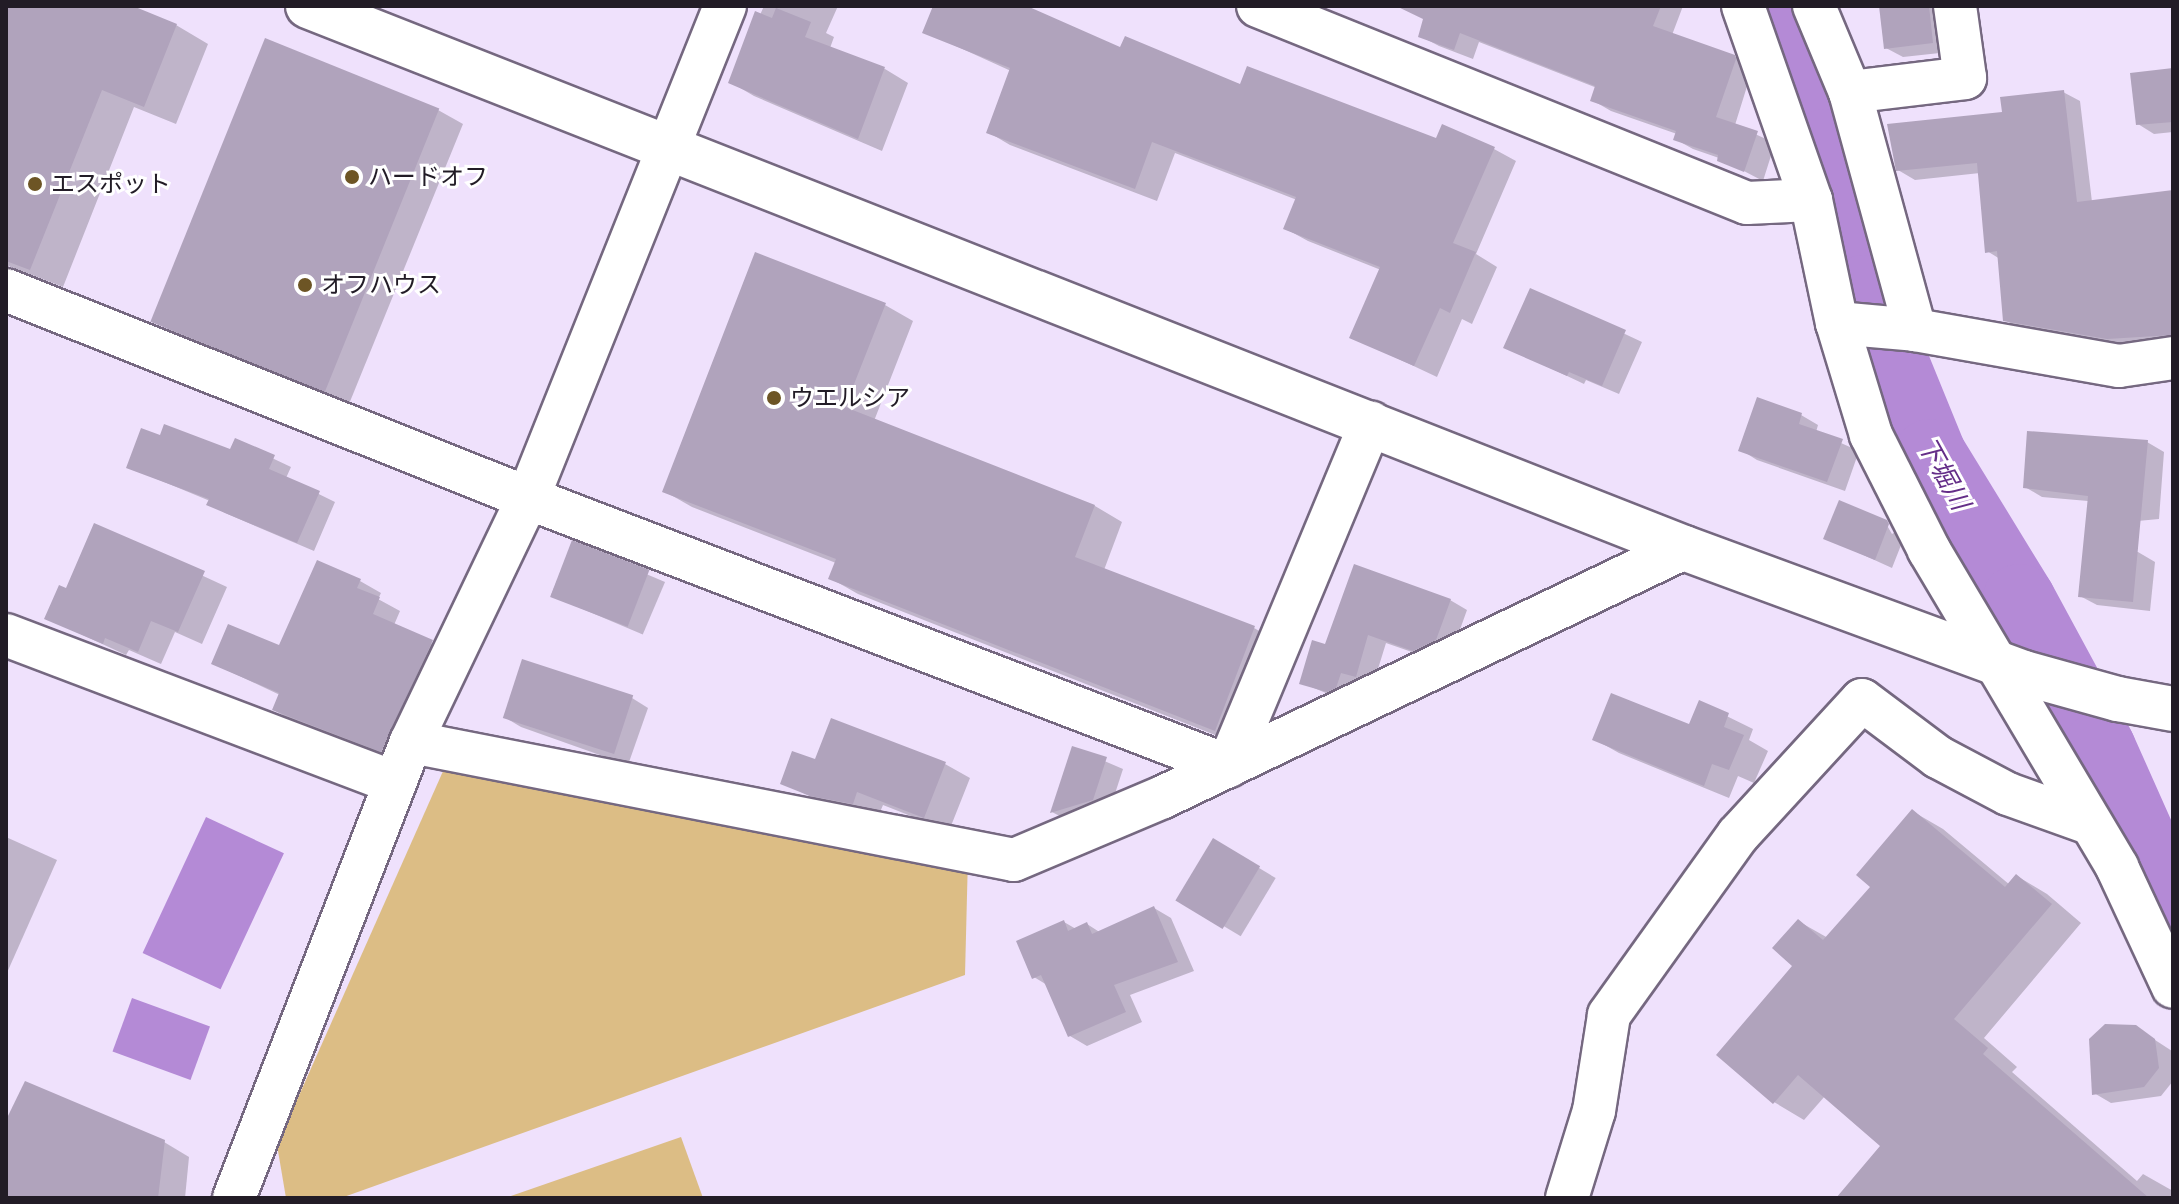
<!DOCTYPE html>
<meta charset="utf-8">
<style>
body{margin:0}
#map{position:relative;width:2179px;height:1204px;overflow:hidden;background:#efe1fc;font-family:Helvetica,"Noto Sans JP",sans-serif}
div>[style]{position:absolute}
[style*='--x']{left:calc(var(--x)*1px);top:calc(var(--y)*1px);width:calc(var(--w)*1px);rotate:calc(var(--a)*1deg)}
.green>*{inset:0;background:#dcbd85}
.water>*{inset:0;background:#b48ad6;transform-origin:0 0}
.shadow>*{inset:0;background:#0003;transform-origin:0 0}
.river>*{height:74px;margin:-37px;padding:0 37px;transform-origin:37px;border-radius:37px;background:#b48ad6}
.building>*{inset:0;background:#b0a3bc;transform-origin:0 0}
.roads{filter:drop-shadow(2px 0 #756880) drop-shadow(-2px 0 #756880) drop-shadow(0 2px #756880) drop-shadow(0 -2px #756880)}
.street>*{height:42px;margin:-21px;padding:0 21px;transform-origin:21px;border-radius:21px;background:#fff}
.secondary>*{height:44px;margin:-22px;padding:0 22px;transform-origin:22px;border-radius:22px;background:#fff}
.dots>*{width:22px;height:22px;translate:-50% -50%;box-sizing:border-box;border:4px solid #fff;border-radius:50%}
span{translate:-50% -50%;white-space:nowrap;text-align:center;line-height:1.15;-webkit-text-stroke:6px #fff;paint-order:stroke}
.poi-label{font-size:24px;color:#221c26}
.left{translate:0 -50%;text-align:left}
.water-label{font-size:26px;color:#642e88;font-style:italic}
.frame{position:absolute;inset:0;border:8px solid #221c26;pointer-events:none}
</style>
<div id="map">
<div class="green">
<i style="clip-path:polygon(444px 769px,968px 856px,965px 975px,341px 1198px,286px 1198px,277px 1145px)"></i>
<i style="clip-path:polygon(681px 1137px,703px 1198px,505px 1198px)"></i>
</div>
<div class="water">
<i style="left:206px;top:817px;width:86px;height:150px;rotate:25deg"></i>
<i style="left:132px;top:998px;width:83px;height:57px;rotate:20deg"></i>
</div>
<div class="shadow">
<i style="clip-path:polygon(6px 6px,127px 6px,176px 25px,208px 44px,176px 124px,134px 107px,63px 287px,6px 265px)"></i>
<i style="clip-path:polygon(764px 6px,838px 6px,826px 33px,834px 37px,830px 48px,885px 69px,908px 83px,882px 151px,754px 96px,730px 82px)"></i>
<i style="clip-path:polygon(935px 6px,1006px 6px,1121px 50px,1437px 141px,1494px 149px,1516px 161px,1476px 254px,1497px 267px,1472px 324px,1462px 319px,1437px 377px,1352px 337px,1381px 270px,1308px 241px,1286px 229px,1297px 200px,1175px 153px,1157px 201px,1010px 145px,988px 132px,1011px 71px,925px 32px)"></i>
<i style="clip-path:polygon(1402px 6px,1683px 6px,1672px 35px,1734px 56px,1753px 67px,1735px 125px,1775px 143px,1763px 181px,1719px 158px,1693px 149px,1675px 139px,1677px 134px,1611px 111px,1592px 100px,1597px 88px,1479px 42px,1473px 59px,1439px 46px,1420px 36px,1426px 17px)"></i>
<i style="clip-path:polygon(1881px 6px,1944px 6px,1949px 52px,1903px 57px,1886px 48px)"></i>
<i style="clip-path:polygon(2173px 70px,2173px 132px,2154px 134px,2138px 124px)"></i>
<i style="clip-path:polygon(2063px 92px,2080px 101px,2092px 202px,2173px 192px,2173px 345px,2125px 348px,2022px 330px,2005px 320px,2000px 259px,1987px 251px,1980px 173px,1915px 180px,1898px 170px,2004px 114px)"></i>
<i style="clip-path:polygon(438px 110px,463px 124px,349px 404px,178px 335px,153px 321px)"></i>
<i style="clip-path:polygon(1531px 290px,1642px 342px,1619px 394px,1586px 380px,1584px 384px,1506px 347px)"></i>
<i style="clip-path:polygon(885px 305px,913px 321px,874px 421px,1095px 506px,1122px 522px,1104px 570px,1254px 628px,1282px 644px,1243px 746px,858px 594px,830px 578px,836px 563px,692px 507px,664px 491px)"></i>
<i style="clip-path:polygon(1801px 415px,1818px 425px,1816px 432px,1859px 451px,1845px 491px,1757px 460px,1741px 450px)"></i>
<i style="clip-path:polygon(161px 438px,231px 451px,236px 441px,291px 467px,286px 478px,335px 502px,314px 551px,225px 513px,209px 504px,210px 501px,128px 467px)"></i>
<i style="clip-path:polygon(2147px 442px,2164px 452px,2159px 519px,2105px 524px,2088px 501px,2042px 497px,2025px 487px)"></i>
<i style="clip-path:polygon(1885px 522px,1892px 534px,1895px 532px,1892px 525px,1905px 535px,1892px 568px,1826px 538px)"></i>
<i style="clip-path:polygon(95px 526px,227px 587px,202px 644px,175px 632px,161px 664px,129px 650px,126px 655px,46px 618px,67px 590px)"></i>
<i style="left:573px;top:543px;width:100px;height:57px;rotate:23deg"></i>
<i style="clip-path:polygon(2085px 547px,2138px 552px,2155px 562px,2150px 611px,2097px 605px,2080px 596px)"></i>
<i style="clip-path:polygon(360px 581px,381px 593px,378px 599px,400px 611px,394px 625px,453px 654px,403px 763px,295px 722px,274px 710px,280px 695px,214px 664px,280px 647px)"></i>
<i style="clip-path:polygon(1450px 600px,1467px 610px,1453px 649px,1432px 659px,1386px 643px,1373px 685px,1345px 701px,1302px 683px,1327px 647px)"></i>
<i style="clip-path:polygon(632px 698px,648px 708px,628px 765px,521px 727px,504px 717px)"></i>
<i style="clip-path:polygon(1700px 703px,1753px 729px,1749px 740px,1768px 751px,1754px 783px,1738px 776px,1729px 798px,1619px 753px,1594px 739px,1690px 727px)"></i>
<i style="clip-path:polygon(1074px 748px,1123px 769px,1110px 809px,1069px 821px,1052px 812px)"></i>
<i style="clip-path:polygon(817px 762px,945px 764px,970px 778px,949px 831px,883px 805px,878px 817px,837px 809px,782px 783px)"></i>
<i style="clip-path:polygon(1912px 811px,1943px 829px,2010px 885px,2017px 876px,2047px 894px,2081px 923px,1984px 1038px,2017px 1067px,2012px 1072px,2137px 1181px,2143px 1174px,2173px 1191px,2173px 1198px,1846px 1198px,1883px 1146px,1825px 1096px,1804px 1120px,1774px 1102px,1795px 966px,1798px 921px,1828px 938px,1873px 886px)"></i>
<i style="clip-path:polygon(6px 837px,57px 860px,6px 975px)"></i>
<i style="left:1214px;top:841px;width:72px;height:68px;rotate:31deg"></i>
<i style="clip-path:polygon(1154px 908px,1171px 918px,1194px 971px,1130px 995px,1142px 1022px,1087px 1046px,1070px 1036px,1047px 985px,1034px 977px,1064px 922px,1076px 929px,1087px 924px,1101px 933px)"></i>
<i style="clip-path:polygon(2135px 1027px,2172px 1051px,2173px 1081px,2161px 1096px,2111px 1103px,2094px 1093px)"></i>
<i style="clip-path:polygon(6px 1125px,164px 1142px,189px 1157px,185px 1198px,6px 1198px)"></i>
</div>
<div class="river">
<i style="--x:1778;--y:6;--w:148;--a:71.4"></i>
<i style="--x:1825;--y:146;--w:151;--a:75.4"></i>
<i style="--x:1863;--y:292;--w:177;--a:67.8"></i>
<i style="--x:1930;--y:456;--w:170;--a:58.5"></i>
<i style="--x:2019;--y:601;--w:168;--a:61.6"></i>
<i style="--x:2099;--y:749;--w:182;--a:66"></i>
</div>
<div class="building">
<i style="clip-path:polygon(6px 6px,133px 6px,177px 24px,144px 107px,102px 90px,30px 270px,6px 261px)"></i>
<i style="clip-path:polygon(933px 6px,1027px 6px,1120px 47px,1125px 36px,1240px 84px,1247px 66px,1436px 138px,1442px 124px,1495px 147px,1453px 243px,1476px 252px,1450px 313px,1440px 308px,1414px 366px,1349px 338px,1380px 267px,1283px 229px,1296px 197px,1152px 142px,1135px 189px,986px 133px,1010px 68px,922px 33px)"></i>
<i style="clip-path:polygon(1396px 6px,1661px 6px,1653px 26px,1735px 55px,1736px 59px,1716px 117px,1758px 131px,1744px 172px,1717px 161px,1718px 155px,1673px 140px,1676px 131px,1590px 101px,1595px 86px,1460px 33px,1454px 50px,1418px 37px,1423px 19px)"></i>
<i style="clip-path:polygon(1879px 6px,1929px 6px,1933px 43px,1884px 49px)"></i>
<i style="clip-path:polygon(776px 8px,811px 22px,805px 37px,885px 67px,858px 139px,728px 83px,755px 11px,772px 18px)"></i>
<i style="left:265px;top:38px;width:188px;height:306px;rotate:22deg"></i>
<i style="clip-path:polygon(2173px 68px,2173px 122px,2136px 125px,2130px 73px)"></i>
<i style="clip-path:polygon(2064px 90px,2077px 202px,2173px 190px,2173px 335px,2107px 339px,2003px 321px,1997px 251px,1985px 253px,1977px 163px,1896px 171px,1887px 124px,2002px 112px,2000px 97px)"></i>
<i style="clip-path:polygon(755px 252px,886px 303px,845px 407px,1095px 505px,1075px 557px,1255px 626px,1215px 731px,828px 579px,836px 559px,662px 492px)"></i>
<i style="clip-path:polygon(1530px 288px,1626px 330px,1602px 386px,1569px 372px,1567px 376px,1503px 348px)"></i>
<i style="clip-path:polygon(1757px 397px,1802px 413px,1799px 424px,1843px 439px,1827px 482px,1738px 451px)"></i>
<i style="clip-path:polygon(164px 424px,230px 449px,235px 438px,275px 455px,269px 469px,320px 491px,297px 543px,206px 505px,209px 499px,126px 468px,141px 428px,160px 435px)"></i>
<i style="clip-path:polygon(2027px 431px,2148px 440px,2133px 602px,2078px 597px,2088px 496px,2023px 488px)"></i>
<i style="clip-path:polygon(1839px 500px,1887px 520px,1889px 524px,1875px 560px,1823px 539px)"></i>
<i style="clip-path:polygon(94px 523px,205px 571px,178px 632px,151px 621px,138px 652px,105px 638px,103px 644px,44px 619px,59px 585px,66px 588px)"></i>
<i style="left:572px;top:540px;width:83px;height:61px;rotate:21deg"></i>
<i style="clip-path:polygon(317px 560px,361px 579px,357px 588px,380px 597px,373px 614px,433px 640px,381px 752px,272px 710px,279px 693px,211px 664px,228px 624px,279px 645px)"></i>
<i style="clip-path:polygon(1354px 564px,1451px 599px,1436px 640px,1413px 651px,1368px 635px,1356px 677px,1341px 673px,1336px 688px,1327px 692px,1299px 684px,1312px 640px,1325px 644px)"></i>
<i style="left:522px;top:659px;width:117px;height:62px;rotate:18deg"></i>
<i style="clip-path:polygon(1611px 693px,1689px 724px,1699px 700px,1729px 713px,1724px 727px,1744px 735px,1729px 770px,1712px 764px,1704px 786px,1592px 740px)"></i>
<i style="clip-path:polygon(831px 718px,946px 762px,924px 818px,857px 792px,853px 804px,810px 796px,780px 784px,792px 751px,815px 759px)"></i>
<i style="clip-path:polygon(1072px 746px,1107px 757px,1093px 800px,1050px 813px)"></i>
<i style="clip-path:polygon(1912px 809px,2005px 887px,2016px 874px,2052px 904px,1954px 1019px,1988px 1048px,1983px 1054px,2149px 1198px,1836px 1198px,1880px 1146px,1798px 1075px,1773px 1104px,1716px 1055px,1792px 966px,1772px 948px,1798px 919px,1823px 940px,1870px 887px,1856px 875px)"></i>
<i style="left:1213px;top:838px;width:55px;height:73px;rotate:31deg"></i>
<i style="clip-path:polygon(1154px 906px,1178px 962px,1114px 985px,1126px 1012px,1068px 1037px,1041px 975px,1032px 979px,1016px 941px,1064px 920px,1068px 931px,1087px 922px,1092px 934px)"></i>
<i style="clip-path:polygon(2105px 1024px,2136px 1025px,2155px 1039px,2159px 1068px,2144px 1087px,2092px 1095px,2089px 1039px)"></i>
<i style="clip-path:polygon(25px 1081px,165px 1140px,158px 1198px,6px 1198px,6px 1120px)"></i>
</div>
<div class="roads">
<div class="street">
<i style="--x:1258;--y:6;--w:527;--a:21.94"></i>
<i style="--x:1747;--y:203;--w:64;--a:-2.7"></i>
<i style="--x:1743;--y:6;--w:206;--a:70.7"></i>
<i style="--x:1811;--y:200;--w:126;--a:78.1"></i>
<i style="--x:1837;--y:323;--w:117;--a:73.1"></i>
<i style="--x:1871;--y:435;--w:129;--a:63.2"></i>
<i style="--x:1929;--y:550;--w:369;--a:59.3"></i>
<i style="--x:2117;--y:867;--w:132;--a:65"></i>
<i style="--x:1814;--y:6;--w:93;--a:67.3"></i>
<i style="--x:1850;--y:92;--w:247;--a:74.7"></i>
<i style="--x:1850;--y:92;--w:116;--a:-6.9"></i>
<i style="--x:1965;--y:78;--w:73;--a:-97.9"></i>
<i style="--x:6;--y:290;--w:562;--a:21.73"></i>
<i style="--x:528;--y:498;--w:750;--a:20.95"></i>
<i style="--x:1228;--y:766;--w:372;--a:-67.4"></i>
<i style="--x:1837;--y:323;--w:78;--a:5.1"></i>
<i style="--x:1915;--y:330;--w:207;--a:10"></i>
<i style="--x:2119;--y:366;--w:55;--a:-8.4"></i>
<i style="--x:6;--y:635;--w:416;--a:20.8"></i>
<i style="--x:411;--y:742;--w:614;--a:11.07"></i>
<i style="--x:1014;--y:860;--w:162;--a:-22.9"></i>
<i style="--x:1163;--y:797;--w:577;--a:-25.54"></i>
<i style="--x:234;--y:1198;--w:489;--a:-68.8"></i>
<i style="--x:411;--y:742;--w:271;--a:-64.4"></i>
<i style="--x:528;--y:498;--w:530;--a:-68.18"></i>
<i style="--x:1567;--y:1198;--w:91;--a:-72.8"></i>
<i style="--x:1594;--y:1111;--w:97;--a:-81.1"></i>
<i style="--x:1609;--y:1015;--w:221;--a:-54.4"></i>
<i style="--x:1738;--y:835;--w:183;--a:-47.4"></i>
<i style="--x:1862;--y:700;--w:95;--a:36.9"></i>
<i style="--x:1938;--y:757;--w:79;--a:27.9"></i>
<i style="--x:2008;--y:794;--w:86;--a:19.7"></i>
</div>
<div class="secondary">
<i style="--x:308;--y:6;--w:1479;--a:21.5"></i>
<i style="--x:1684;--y:548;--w:362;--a:20.2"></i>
<i style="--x:2024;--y:673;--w:98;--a:15.5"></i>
<i style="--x:2118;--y:699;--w:56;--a:10.3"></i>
</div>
</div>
<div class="dots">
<i style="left:352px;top:177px;background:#6d5525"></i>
<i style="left:35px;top:184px;background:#6d5525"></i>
<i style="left:305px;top:285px;background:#6d5525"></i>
<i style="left:774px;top:398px;background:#6d5525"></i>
</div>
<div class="poi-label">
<span class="left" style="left:368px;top:177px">ハードオフ</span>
<span class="left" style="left:51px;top:184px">エスポット</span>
<span class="left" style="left:321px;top:285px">オフハウス</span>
<span class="left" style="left:790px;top:398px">ウエルシア</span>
</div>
<div class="water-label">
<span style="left:1943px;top:474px;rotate:61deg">下堀川</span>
</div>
<div class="frame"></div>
</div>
